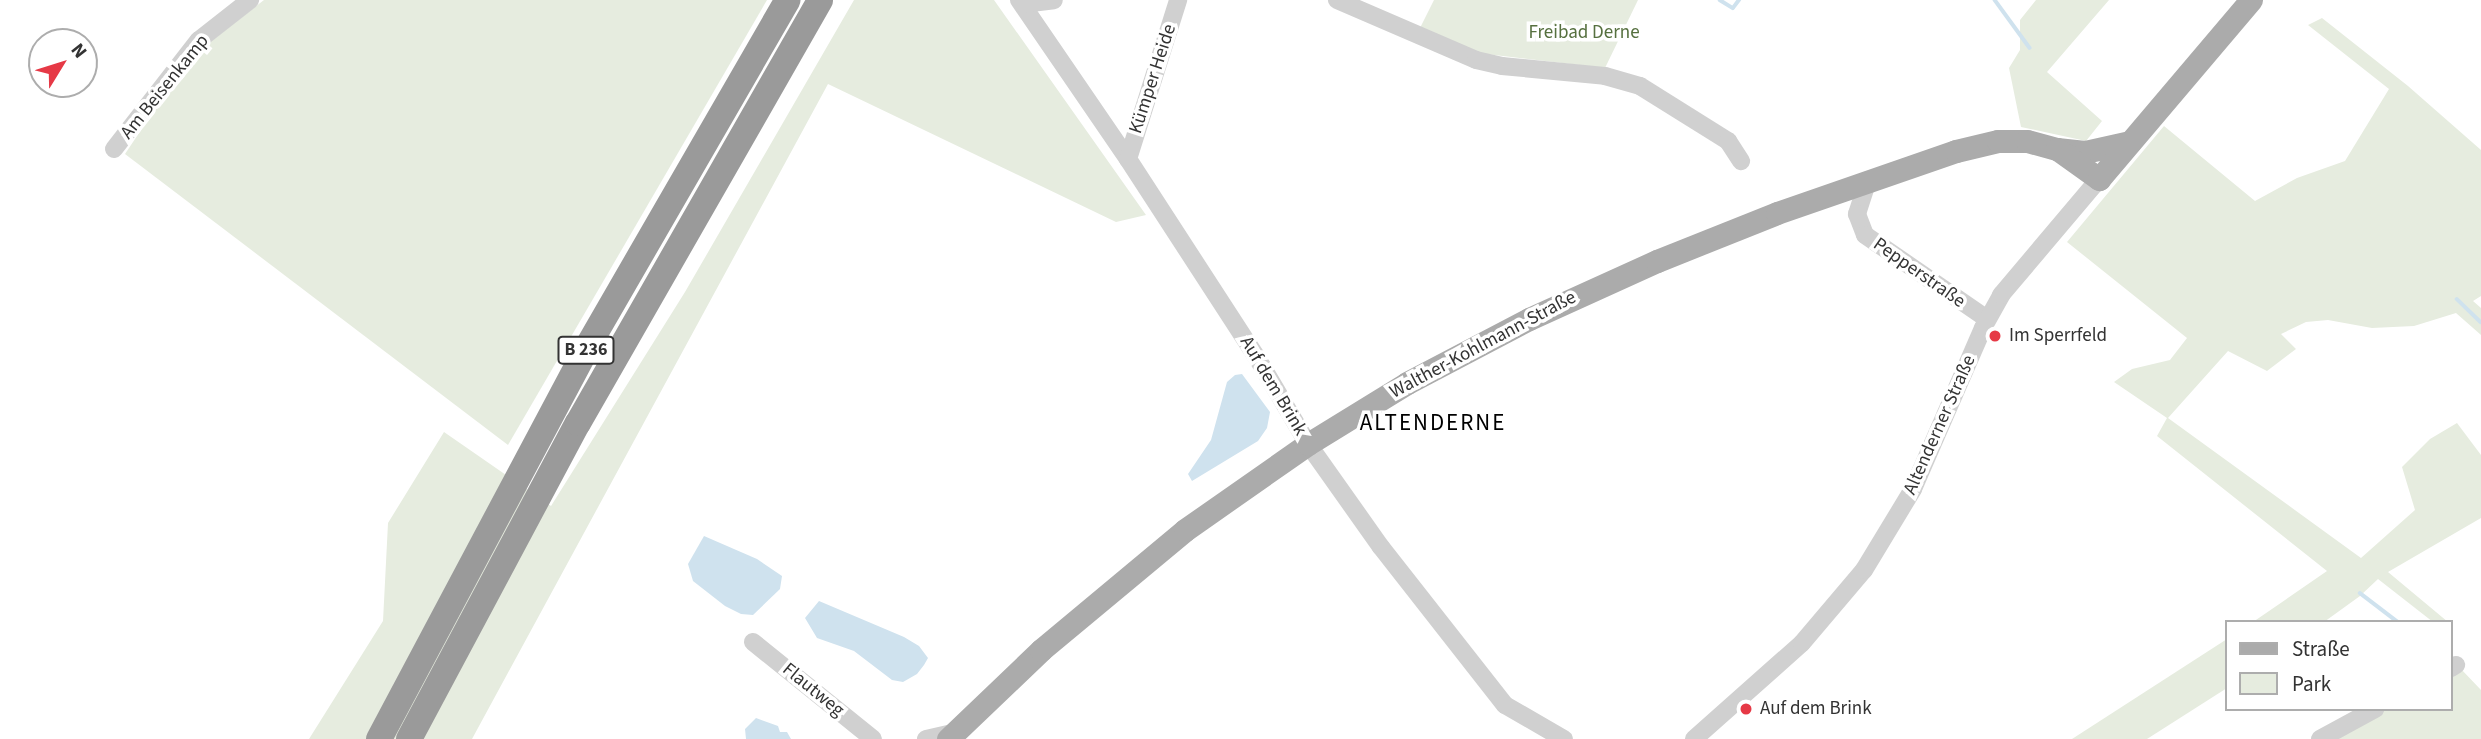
<!DOCTYPE html>
<meta charset="utf-8">
<style>
body{margin:0}
#map{position:relative;width:2481px;height:739px;overflow:hidden;background:#fff;font-family:"Source Sans 3",sans-serif}
div>[style]{position:absolute}
[style*='--x']{left:calc(var(--x)*1px);top:calc(var(--y)*1px);width:calc(var(--w)*1px);rotate:calc(var(--a)*1deg)}
.green>*{inset:0;background:#e6ecdf}
.water>*{inset:0;background:#cfe2ee}
.stream>*{height:3.5px;margin:-1.75px;padding:0 1.75px;transform-origin:1.75px;border-radius:1.75px;background:#cfe2ee}
.minor>*{height:18px;margin:-9px;padding:0 9px;transform-origin:9px;border-radius:9px;background:#d0d0d0}
.major>*{height:23px;margin:-11.5px;padding:0 11.5px;transform-origin:11.5px;border-radius:11.5px;background:#ababab}
.highway>*{height:26px;margin:-13px;padding:0 13px;transform-origin:13px;border-radius:13px;background:#9a9a9a}
.dots>*{width:19px;height:19px;translate:-50% -50%;box-sizing:border-box;border:4px solid #fff;border-radius:50%}
span{translate:-50% -50%;white-space:nowrap;text-align:center;line-height:1.15;-webkit-text-stroke:7px #fff;paint-order:stroke}
.shield-label span{padding:2px 5px;background:#fff;border:2px solid;border-radius:5px;-webkit-text-stroke-width:0}
.shield-label{font-size:18px;color:#333;font-weight:700}
.park-label{font-size:19px;color:#56703f}
.street-label{font-size:19px;color:#333}
.poi-label{font-size:19px;color:#333}
.left{translate:0 -50%;text-align:left}
.quarter-label{font-size:23px;color:#000;letter-spacing:2px}
.legend{position:absolute;left:2225px;top:620px;width:228px;height:91px;box-sizing:border-box;background:#fff;border:2px solid #adadad;margin:0;padding:9px 12px;list-style:none;font-size:21px;color:#333}
.legend li{display:flex;align-items:center;gap:14px;height:35px}
.legend b{width:35px;border:2px solid #adadad}
.north{position:absolute;left:28px;top:28px;width:70px;height:70px;box-sizing:border-box;background:#fff;border:2px solid #adadad;border-radius:50%;rotate:52deg;font-size:19px;font-weight:700;line-height:28px;text-align:center;color:#333}
.north::after{content:'';display:block;margin:auto;width:24px;height:32px;background:#e63946;clip-path:polygon(50% 0,100% 100%,50% 72%,0 100%)}
</style>
<div id="map">
<div class="green">
<i style="clip-path:polygon(264px 0,767px 0,508px 445px,125px 154px,155px 109px,210px 42px)"></i>
<i style="clip-path:polygon(854px 0,994px 0,1146px 215px,1116px 222px,828px 84px,472px 739px,309px 739px,383px 621px,388px 523px,444px 432px,551px 506px,685px 292px)"></i>
<i style="clip-path:polygon(1434px 0,1638px 0,1605px 68px,1469px 52px,1419px 30px)"></i>
<i style="clip-path:polygon(2036px 0,2109px 0,2047px 72px,2102px 121px,2086px 141px,2021px 127px,2009px 68px,2020px 50px,2020px 20px)"></i>
<i style="clip-path:polygon(2322px 18px,2408px 86px,2481px 150px,2481px 296px,2473px 301px,2481px 308px,2481px 335px,2456px 313px,2414px 326px,2372px 328px,2328px 320px,2306px 322px,2281px 334px,2296px 349px,2267px 371px,2228px 351px,2168px 418px,2361px 558px,2415px 510px,2402px 467px,2430px 439px,2457px 423px,2481px 455px,2481px 518px,2388px 572px,2448px 622px,2433px 622px,2378px 579px,2360px 596px,2324px 622px,2253px 622px,2327px 571px,2157px 436px,2167px 418px,2114px 382px,2132px 369px,2170px 360px,2187px 338px,2067px 242px,2164px 126px,2255px 201px,2297px 178px,2345px 161px,2389px 89px,2308px 25px)"></i>
<i style="clip-path:polygon(2227px 639px,2227px 688px,2147px 739px,2072px 739px)"></i>
<i style="clip-path:polygon(2461px 669px,2481px 690px,2481px 739px,2331px 739px,2386px 709px,2451px 709px,2451px 674px)"></i>
</div>
<div class="water">
<i style="clip-path:polygon(1242px 374px,1270px 412px,1267px 428px,1258px 441px,1192px 481px,1188px 474px,1211px 440px,1227px 382px,1235px 375px)"></i>
<i style="clip-path:polygon(704px 536px,757px 559px,782px 576px,780px 589px,753px 615px,741px 614px,725px 606px,693px 581px,688px 564px)"></i>
<i style="clip-path:polygon(819px 601px,904px 637px,919px 646px,928px 658px,924px 665px,917px 674px,903px 682px,892px 680px,854px 651px,817px 638px,805px 618px)"></i>
<i style="clip-path:polygon(756px 718px,778px 726px,780px 732px,787px 732px,791px 739px,746px 739px,745px 729px)"></i>
</div>
<div class="stream">
<i style="--x:1720;--y:0;--w:15;--a:32"></i>
<i style="--x:1733;--y:8;--w:10;--a:-53"></i>
<i style="--x:1995;--y:0;--w:59;--a:53.9"></i>
<i style="--x:2457;--y:299;--w:33;--a:44"></i>
<i style="--x:2360;--y:593;--w:48;--a:37.3"></i>
</div>
<div class="minor">
<i style="--x:1019;--y:0;--w:193;--a:55.6"></i>
<i style="--x:1128;--y:159;--w:235;--a:57"></i>
<i style="--x:1256;--y:356;--w:102;--a:59.4"></i>
<i style="--x:1308;--y:444;--w:126;--a:54.7"></i>
<i style="--x:1381;--y:547;--w:201;--a:51.9"></i>
<i style="--x:1505;--y:705;--w:68;--a:30"></i>
<i style="--x:1337;--y:0;--w:151;--a:23.3"></i>
<i style="--x:1476;--y:60;--w:27;--a:13"></i>
<i style="--x:1502;--y:66;--w:103;--a:5.5"></i>
<i style="--x:1605;--y:76;--w:36;--a:16"></i>
<i style="--x:1640;--y:86;--w:104;--a:32"></i>
<i style="--x:1728;--y:141;--w:24;--a:57"></i>
<i style="--x:1023;--y:4;--w:31;--a:-7"></i>
<i style="--x:114;--y:149;--w:138;--a:-52.1"></i>
<i style="--x:199;--y:40;--w:65;--a:-38.1"></i>
<i style="--x:1128;--y:159;--w:167;--a:-72.5"></i>
<i style="--x:1868;--y:180;--w:36;--a:108"></i>
<i style="--x:1857;--y:214;--w:22;--a:69"></i>
<i style="--x:1865;--y:235;--w:148;--a:34.5"></i>
<i style="--x:753;--y:642;--w:154;--a:38.9"></i>
<i style="--x:2451;--y:668;--w:6;--a:-31"></i>
<i style="--x:926;--y:739;--w:28;--a:-13"></i>
<i style="--x:1694;--y:739;--w:144;--a:-41.6"></i>
<i style="--x:1802;--y:643;--w:96;--a:-49.7"></i>
<i style="--x:1864;--y:570;--w:95;--a:-58.8"></i>
<i style="--x:1913;--y:489;--w:176;--a:-66.5"></i>
<i style="--x:1983;--y:328;--w:38;--a:-61"></i>
<i style="--x:2001;--y:295;--w:152;--a:-49.8"></i>
<i style="--x:2320;--y:739;--w:63;--a:-28.6"></i>
</div>
<div class="major">
<i style="--x:2057;--y:149;--w:28;--a:6"></i>
<i style="--x:2085;--y:152;--w:46;--a:-12.5"></i>
<i style="--x:948;--y:739;--w:129;--a:-43.7"></i>
<i style="--x:1041;--y:650;--w:187;--a:-39.8"></i>
<i style="--x:1185;--y:530;--w:150;--a:-35"></i>
<i style="--x:1308;--y:444;--w:116;--a:-31.6"></i>
<i style="--x:1407;--y:383;--w:138;--a:-27.7"></i>
<i style="--x:1529;--y:319;--w:141;--a:-24.4"></i>
<i style="--x:1657;--y:261;--w:129;--a:-21.8"></i>
<i style="--x:1777;--y:213;--w:189;--a:-19.1"></i>
<i style="--x:1956;--y:151;--w:43;--a:-13.4"></i>
<i style="--x:1998;--y:141;--w:29;--a:0"></i>
<i style="--x:2027;--y:141;--w:31;--a:15"></i>
<i style="--x:2057;--y:149;--w:52;--a:35.5"></i>
<i style="--x:2099;--y:179;--w:235;--a:-49.7"></i>
</div>
<div class="highway">
<i style="--x:379;--y:739;--w:447;--a:-62"></i>
<i style="--x:589;--y:344;--w:397;--a:-60"></i>
<i style="--x:409;--y:739;--w:358;--a:-61.9"></i>
<i style="--x:578;--y:423;--w:487;--a:-60.2"></i>
</div>
<div class="dots">
<i style="left:1995px;top:336px;background:#e63946"></i>
<i style="left:1746px;top:709px;background:#e63946"></i>
</div>
<div class="shield-label">
<span style="left:586px;top:350px">B 236</span>
</div>
<div class="park-label">
<span style="left:1584px;top:33px">Freibad Derne</span>
</div>
<div class="street-label">
<span style="left:1153px;top:79px;rotate:-72deg">Kümper Heide</span>
<span style="left:165px;top:87px;rotate:-51deg">Am Beisenkamp</span>
<span style="left:1919px;top:273px;rotate:35deg">Pepperstraße</span>
<span style="left:1483px;top:345px;rotate:-28deg">Walther-Kohlmann-Straße</span>
<span style="left:1273px;top:386px;rotate:59deg">Auf dem Brink</span>
<span style="left:1940px;top:425px;rotate:-66deg">Altenderner Straße</span>
<span style="left:813px;top:690px;rotate:39deg">Flautweg</span>
</div>
<div class="poi-label">
<span class="left" style="left:2009px;top:336px">Im Sperrfeld</span>
<span class="left" style="left:1760px;top:709px">Auf dem Brink</span>
</div>
<div class="quarter-label">
<span style="left:1433px;top:423px">ALTENDERNE</span>
</div>
<ul class="legend">
<li><b style="height:9px;background:#ababab"></b>Straße</li>
<li><b style="height:19px;background:#e6ecdf"></b>Park</li>
</ul>
<div class="north">N</div>
</div>
